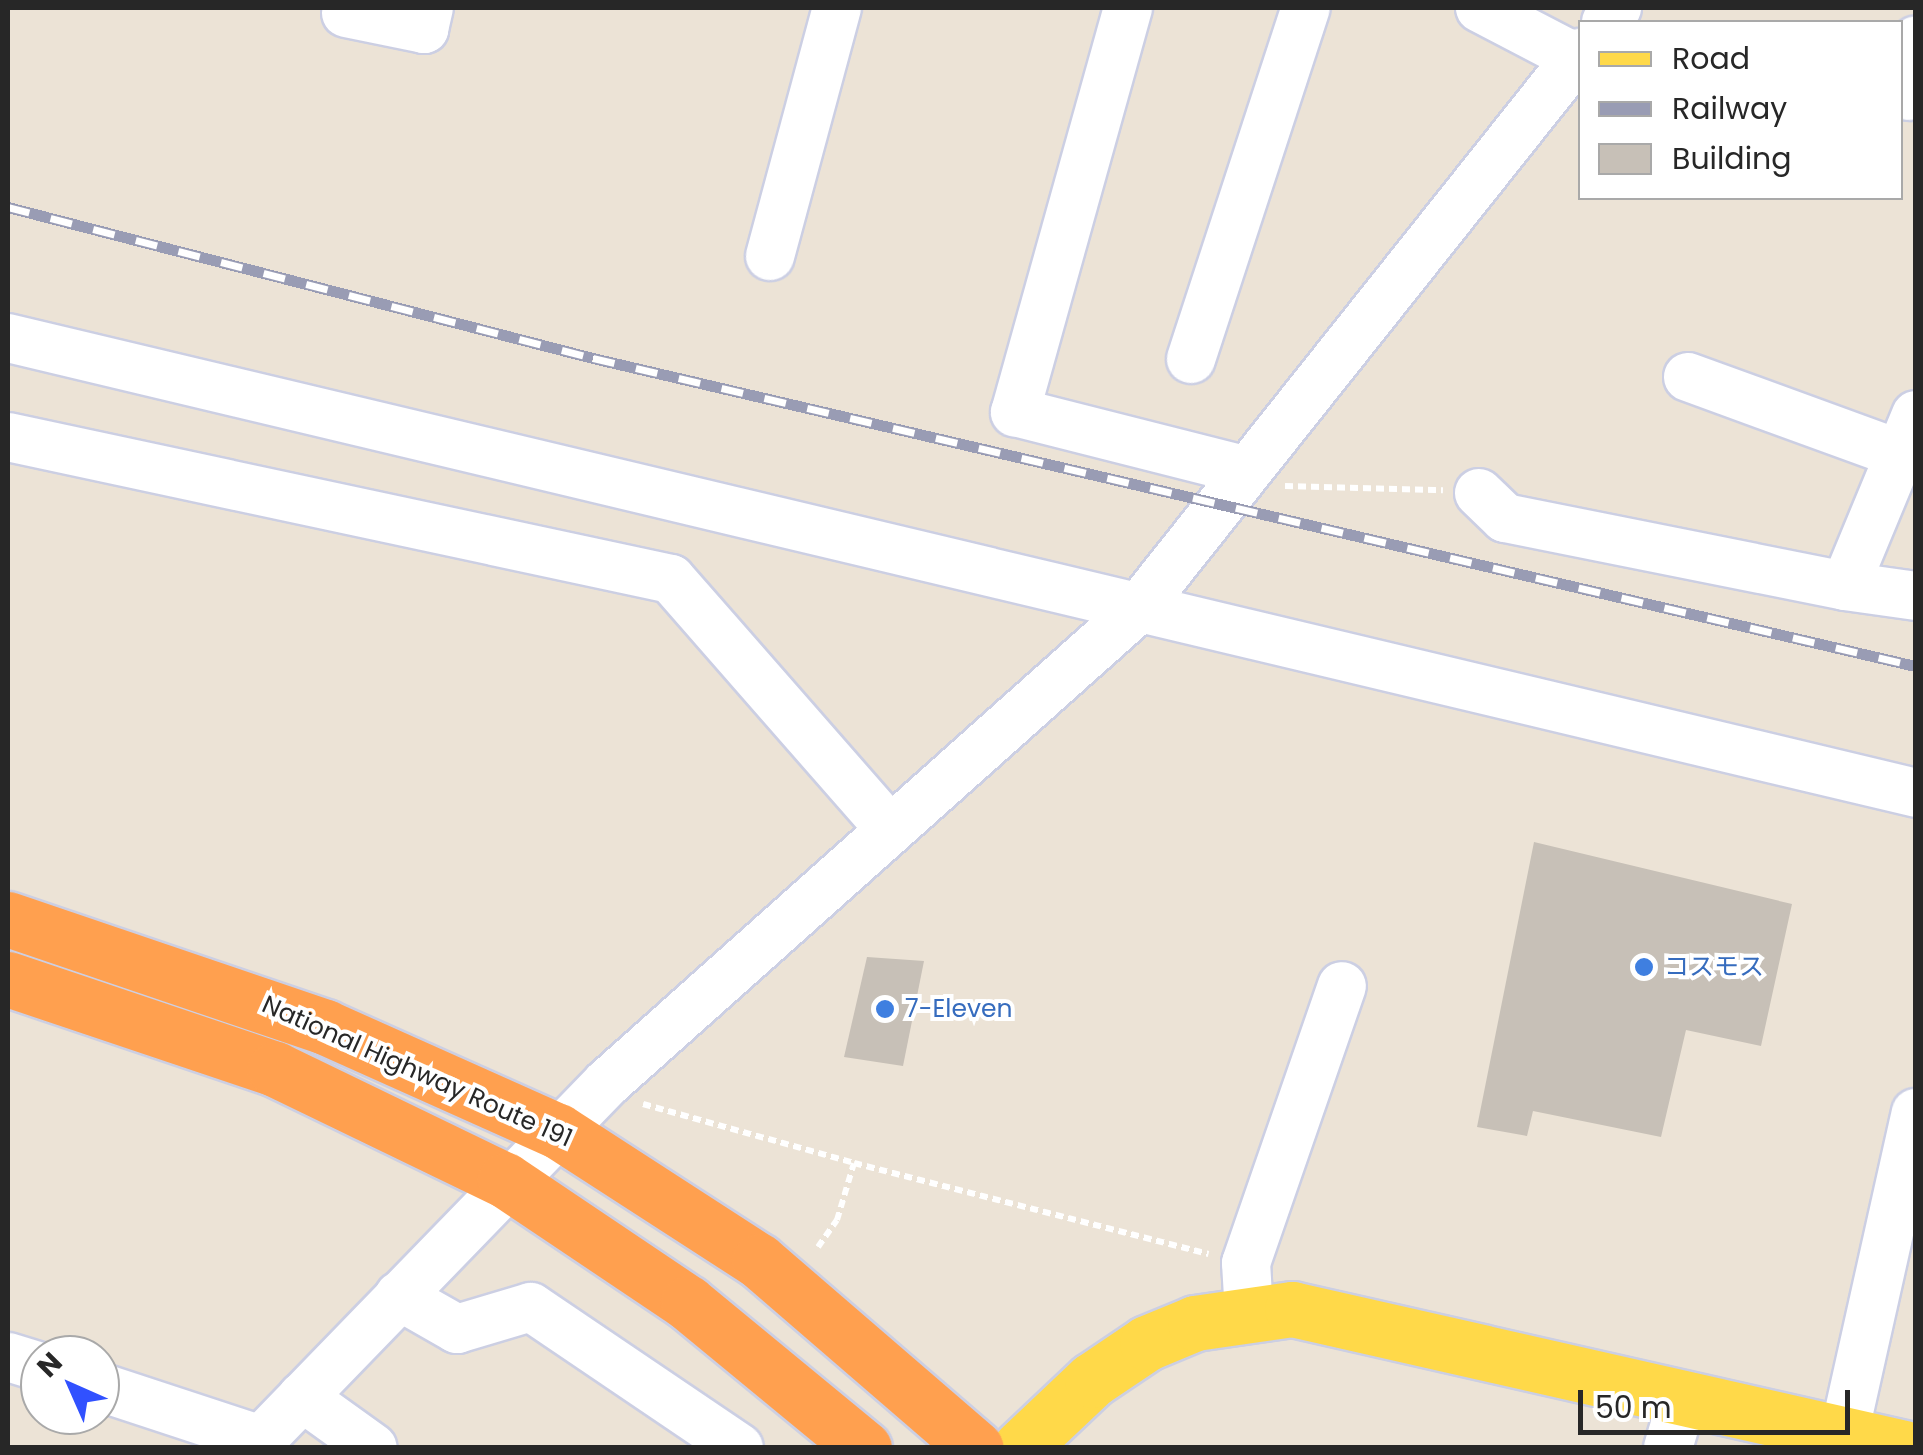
<!DOCTYPE html>
<meta charset="utf-8">
<style>
body{margin:0}
#map{position:relative;width:1923px;height:1455px;overflow:hidden;background:#ece3d6;font-family:Poppins,"Noto Sans JP",sans-serif}
div>[style]{position:absolute}
[style*='--x']{left:calc(var(--x)*1px);top:calc(var(--y)*1px);width:calc(var(--w)*1px);rotate:calc(var(--a)*1deg)}
.building>*{inset:0;background:#c7c0b7}
.path>*{height:6px;margin-top:-3px;transform-origin:0;background:repeating-linear-gradient(90deg,#fff 0 8px,transparent 0 13px)}
.roads{filter:drop-shadow(2px 0 #cccfe3) drop-shadow(-2px 0 #cccfe3) drop-shadow(0 2px #cccfe3) drop-shadow(0 -2px #cccfe3)}
.minor>*{height:48px;margin:-24px;padding:0 24px;transform-origin:24px;border-radius:24px;background:#fff}
.major>*{height:55px;margin:-27.5px;padding:0 27.5px;transform-origin:27.5px;border-radius:27.5px;background:#ffd949}
.highway>*{height:55px;margin:-27.5px;padding:0 27.5px;transform-origin:27.5px;border-radius:27.5px;background:#ffa04f}
.rail>*{height:11px;margin-top:-5.5px;transform-origin:0;background:repeating-linear-gradient(90deg,#fff 0 22px,#999cb4 0 44px);box-sizing:border-box;border-block:2px solid #999cb4}
.dots>*{width:28px;height:28px;translate:-50% -50%;box-sizing:border-box;border:5px solid #fff;border-radius:50%}
span{translate:-50% -50%;white-space:nowrap;text-align:center;line-height:1.15;-webkit-text-stroke:8px #fff;paint-order:stroke}
.shop-label{font-size:25px;color:#366cbe}
.left{translate:0 -50%;text-align:left}
.street-label{font-size:25px;color:#272727}
.frame{position:absolute;inset:0;border:10px solid #272727;pointer-events:none}
.legend{position:absolute;left:1578px;top:20px;width:325px;height:180px;box-sizing:border-box;background:#fff;border:2px solid #a9a9a9;margin:0;padding:12px 18px;list-style:none;font-size:30px;color:#272727}
.legend li{display:flex;align-items:center;gap:20px;height:50px}
.legend b{width:50px;border:2px solid #a9a9a9}
.north{position:absolute;left:20px;top:1335px;width:100px;height:100px;box-sizing:border-box;background:#fff;border:2px solid #a9a9a9;border-radius:50%;rotate:315deg;font-size:28px;font-weight:700;line-height:40px;text-align:center;color:#272727}
.north::after{content:'';display:block;margin:auto;width:35px;height:45px;background:#3151ff;clip-path:polygon(50% 0,100% 100%,50% 72%,0 100%)}
.scale{position:absolute;left:1578px;top:1390px;width:272px;height:45px;box-sizing:border-box;border:5px solid #272727;border-top:0;padding-left:12px;font-size:30px;line-height:35px;white-space:nowrap;color:#272727;-webkit-text-stroke:8px #fff;paint-order:stroke}
</style>
<div id="map">
<div class="building">
<i style="clip-path:polygon(1534px 842px,1792px 904px,1761px 1046px,1686px 1030px,1661px 1137px,1533px 1111px,1527px 1136px,1477px 1127px)"></i>
<i style="clip-path:polygon(867px 957px,924px 961px,903px 1066px,844px 1057px)"></i>
</div>
<div class="path">
<i style="--x:1285;--y:486;--w:158;--a:1.5"></i>
<i style="--x:643;--y:1104;--w:219;--a:15.6"></i>
<i style="--x:818;--y:1247;--w:33;--a:-55"></i>
<i style="--x:837;--y:1220;--w:59;--a:-73.4"></i>
<i style="--x:854;--y:1163;--w:366;--a:14.4"></i>
</div>
<div class="roads">
<div class="minor">
<i style="--x:1128;--y:8;--w:420;--a:105.6"></i>
<i style="--x:1015;--y:412;--w:236;--a:14.2"></i>
<i style="--x:1480;--y:8;--w:108;--a:27.5"></i>
<i style="--x:346;--y:13;--w:80;--a:11.6"></i>
<i style="--x:424;--y:29;--w:22;--a:-77"></i>
<i style="--x:1606;--y:22;--w:18;--a:-52"></i>
<i style="--x:1909;--y:96;--w:56;--a:-82.9"></i>
<i style="--x:770;--y:256;--w:257;--a:-74.9"></i>
<i style="--x:8;--y:338;--w:1962;--a:13.41"></i>
<i style="--x:1191;--y:359;--w:369;--a:-71.9"></i>
<i style="--x:1688;--y:377;--w:222;--a:20"></i>
<i style="--x:1916;--y:415;--w:185;--a:112.5"></i>
<i style="--x:1845;--y:586;--w:72;--a:8"></i>
<i style="--x:8;--y:437;--w:678;--a:12.09"></i>
<i style="--x:671;--y:579;--w:328;--a:48.8"></i>
<i style="--x:1479;--y:493;--w:36;--a:44"></i>
<i style="--x:1505;--y:518;--w:347;--a:11.3"></i>
<i style="--x:399;--y:1296;--w:67;--a:29.6"></i>
<i style="--x:457;--y:1329;--w:77;--a:-16.6"></i>
<i style="--x:531;--y:1307;--w:251;--a:34.1"></i>
<i style="--x:1249;--y:1313;--w:50;--a:-93.4"></i>
<i style="--x:1246;--y:1263;--w:293;--a:-70.9"></i>
<i style="--x:8;--y:1357;--w:34;--a:17"></i>
<i style="--x:100;--y:1387;--w:169;--a:18.2"></i>
<i style="--x:261;--y:1440;--w:497;--a:-45.9"></i>
<i style="--x:607;--y:1083;--w:710;--a:-41.75"></i>
<i style="--x:1137;--y:610;--w:712;--a:-51.5"></i>
<i style="--x:302;--y:1397;--w:87;--a:35.7"></i>
<i style="--x:1844;--y:1434;--w:329;--a:-77.4"></i>
<i style="--x:1668;--y:1448;--w:52;--a:-73.3"></i>
</div>
<div class="major">
<i style="--x:1020;--y:1448;--w:99;--a:-43.4"></i>
<i style="--x:1092;--y:1380;--w:66;--a:-33.9"></i>
<i style="--x:1147;--y:1343;--w:52;--a:-22.6"></i>
<i style="--x:1195;--y:1323;--w:98;--a:-8.2"></i>
<i style="--x:1292;--y:1309;--w:628;--a:12.8"></i>
</div>
<div class="highway">
<i style="--x:8;--y:919;--w:335;--a:18.8"></i>
<i style="--x:325;--y:1027;--w:255;--a:24.1"></i>
<i style="--x:558;--y:1131;--w:239;--a:32.9"></i>
<i style="--x:759;--y:1261;--w:286;--a:40.8"></i>
<i style="--x:8;--y:979;--w:282;--a:18.6"></i>
<i style="--x:275;--y:1069;--w:255;--a:25.8"></i>
<i style="--x:505;--y:1180;--w:220;--a:33.9"></i>
<i style="--x:688;--y:1303;--w:228;--a:39.5"></i>
</div>
</div>
<div class="rail">
<i style="--x:8;--y:207;--w:604;--a:14.47"></i>
<i style="--x:593;--y:358;--w:1358;--a:13.11"></i>
</div>
<div class="dots">
<i style="left:1644px;top:967px;background:#3f7fe0"></i>
<i style="left:885px;top:1009px;background:#3f7fe0"></i>
</div>
<div class="shop-label">
<span class="left" style="left:1664px;top:967px">コスモス</span>
<span class="left" style="left:905px;top:1009px">7-Eleven</span>
</div>
<div class="street-label">
<span style="left:417px;top:1072px;rotate:24deg">National Highway Route 191</span>
</div>
<div class="frame"></div>
<ul class="legend">
<li><b style="height:12px;background:#ffd949"></b>Road</li>
<li><b style="height:12px;background:#999cb4"></b>Railway</li>
<li><b style="height:28px;background:#c7c0b7"></b>Building</li>
</ul>
<div class="north">N</div>
<div class="scale">50 m</div>
</div>
